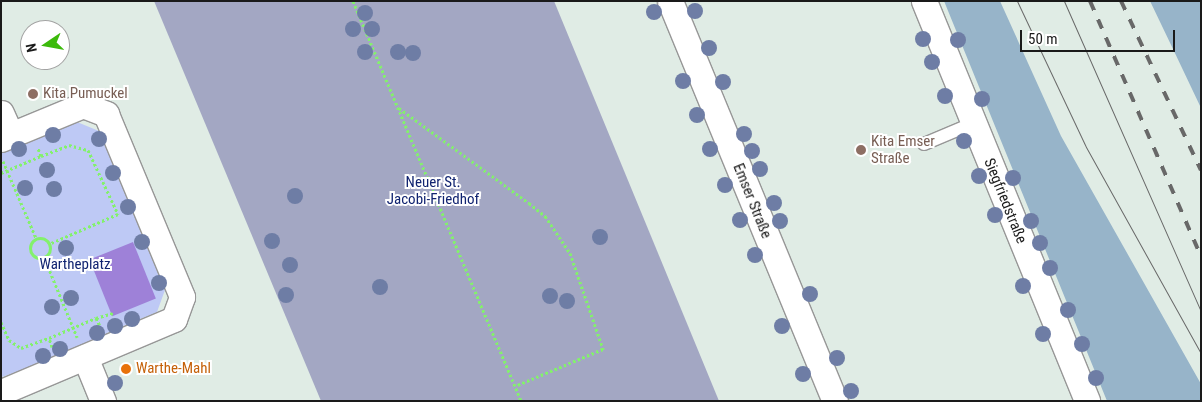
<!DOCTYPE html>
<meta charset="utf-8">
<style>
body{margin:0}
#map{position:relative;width:1202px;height:402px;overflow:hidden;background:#e0ece5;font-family:"Roboto Condensed",sans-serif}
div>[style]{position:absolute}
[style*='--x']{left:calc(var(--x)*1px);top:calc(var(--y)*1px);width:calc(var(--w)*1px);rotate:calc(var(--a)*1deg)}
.forest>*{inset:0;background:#97b4c9}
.cemetery>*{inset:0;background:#a3a7c3}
.park>*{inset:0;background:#bec9f5}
.pitch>*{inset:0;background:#9e81d8;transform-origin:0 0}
.path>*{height:3px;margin-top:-1.5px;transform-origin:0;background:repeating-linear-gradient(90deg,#83f16c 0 2.5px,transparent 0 5px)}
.path>.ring{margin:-1.5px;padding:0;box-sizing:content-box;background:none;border:3px solid #83f16c;border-radius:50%}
.roads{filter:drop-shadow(1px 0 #979797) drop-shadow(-1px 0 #979797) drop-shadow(0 1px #979797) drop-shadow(0 -1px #979797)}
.service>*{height:12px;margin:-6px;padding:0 6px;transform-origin:6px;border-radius:6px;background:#fff}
.minor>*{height:25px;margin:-12.5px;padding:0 12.5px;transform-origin:12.5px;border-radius:12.5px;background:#fff}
.tram>*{height:1px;margin:-0.5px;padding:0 0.5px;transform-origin:0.5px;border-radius:0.5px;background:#686868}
.rail>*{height:4px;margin-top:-2px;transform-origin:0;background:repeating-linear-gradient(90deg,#686868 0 10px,transparent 0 20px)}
.trees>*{width:16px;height:16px;margin:-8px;border-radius:50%;background:#6e7da5}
.dots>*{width:14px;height:14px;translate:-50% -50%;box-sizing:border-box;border:2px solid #fff;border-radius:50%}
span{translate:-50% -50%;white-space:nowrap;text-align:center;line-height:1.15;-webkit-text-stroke:4px #fff;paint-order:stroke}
.education-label{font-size:15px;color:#785e54}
.left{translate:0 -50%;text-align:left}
.park-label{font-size:15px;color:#102370}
.street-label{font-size:15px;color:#1a1a1a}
.food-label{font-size:15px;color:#c56008}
.frame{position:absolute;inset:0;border:2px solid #1a1a1a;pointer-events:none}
.north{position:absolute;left:20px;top:20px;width:50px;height:50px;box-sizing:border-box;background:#fff;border:1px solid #a3a3a3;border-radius:50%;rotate:258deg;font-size:14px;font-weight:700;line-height:20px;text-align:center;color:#1a1a1a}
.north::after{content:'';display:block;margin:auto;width:18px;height:22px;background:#3cba0b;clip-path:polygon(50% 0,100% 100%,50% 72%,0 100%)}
.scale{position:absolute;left:1020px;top:30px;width:155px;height:22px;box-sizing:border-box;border:2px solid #1a1a1a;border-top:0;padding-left:6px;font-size:15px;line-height:18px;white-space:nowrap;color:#1a1a1a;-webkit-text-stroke:4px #fff;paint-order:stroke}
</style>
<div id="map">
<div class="forest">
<i style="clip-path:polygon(944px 1px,1000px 1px,1061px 136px,1201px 384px,1201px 401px,1107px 401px)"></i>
<i style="clip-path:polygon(1150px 1px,1201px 1px,1201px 108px,1173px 49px)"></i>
</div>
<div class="cemetery">
<i style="clip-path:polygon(154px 1px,554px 1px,719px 401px,321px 401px)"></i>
</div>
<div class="park">
<i style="clip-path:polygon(77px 122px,99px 131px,165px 290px,157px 312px,107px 333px,109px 339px,2px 377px,1px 147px)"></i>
</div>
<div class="pitch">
<i style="left:133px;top:242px;width:61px;height:47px;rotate:68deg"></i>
</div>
<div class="path">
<i style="--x:353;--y:1;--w:434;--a:67.2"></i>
<i style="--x:399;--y:108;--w:161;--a:36.2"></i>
<i style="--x:529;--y:203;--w:21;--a:39"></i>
<i style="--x:545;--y:216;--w:45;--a:56"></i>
<i style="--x:570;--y:253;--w:102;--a:71"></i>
<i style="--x:603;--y:349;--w:95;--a:157.2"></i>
<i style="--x:41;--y:156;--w:30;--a:-21"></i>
<i style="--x:69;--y:145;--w:20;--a:15"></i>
<i style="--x:88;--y:150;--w:71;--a:64.9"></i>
<i style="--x:118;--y:214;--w:75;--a:156.5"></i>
<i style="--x:3;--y:161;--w:84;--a:66.8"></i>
<i style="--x:1;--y:173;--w:43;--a:-23"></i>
<i style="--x:41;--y:156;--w:9;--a:-111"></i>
<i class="ring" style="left:30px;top:238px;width:17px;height:17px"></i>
<i style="--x:44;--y:257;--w:87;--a:67.6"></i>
<i style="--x:96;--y:318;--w:18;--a:-16"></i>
<i style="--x:1;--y:322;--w:20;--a:66"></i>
<i style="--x:9;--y:340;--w:14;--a:34"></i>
<i style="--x:21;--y:348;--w:30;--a:-20"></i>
<i style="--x:52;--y:347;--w:9;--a:-108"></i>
<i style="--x:49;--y:338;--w:51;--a:-23.1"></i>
<i style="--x:96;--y:318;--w:9;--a:63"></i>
</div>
<div class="roads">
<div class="service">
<i style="--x:924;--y:144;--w:54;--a:-22.8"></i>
</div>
<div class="minor">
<i style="--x:670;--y:1;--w:433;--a:67.6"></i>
<i style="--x:924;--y:1;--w:432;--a:67.8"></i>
<i style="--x:1;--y:113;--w:24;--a:66"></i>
<i style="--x:1;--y:139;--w:89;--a:-22.5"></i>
<i style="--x:83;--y:105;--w:25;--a:21"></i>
<i style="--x:106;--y:114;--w:198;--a:67.4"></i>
<i style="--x:182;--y:297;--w:23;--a:110"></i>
<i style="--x:174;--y:319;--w:188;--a:157.1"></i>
<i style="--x:85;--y:357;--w:48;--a:67.8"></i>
</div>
</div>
<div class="tram">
<i style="--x:1017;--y:1;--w:161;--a:64.7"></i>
<i style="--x:1086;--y:147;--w:237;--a:60.9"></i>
<i style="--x:1064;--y:1;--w:339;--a:66.2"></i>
</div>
<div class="rail">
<i style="--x:1090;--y:1;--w:278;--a:66.5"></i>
<i style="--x:1121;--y:1;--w:187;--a:64.7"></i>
</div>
<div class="trees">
<i style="left:695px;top:11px"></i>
<i style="left:654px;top:12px"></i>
<i style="left:365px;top:13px"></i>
<i style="left:353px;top:29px"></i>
<i style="left:372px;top:29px"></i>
<i style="left:923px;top:39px"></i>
<i style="left:958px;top:40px"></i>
<i style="left:709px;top:48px"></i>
<i style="left:365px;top:52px"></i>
<i style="left:398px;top:52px"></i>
<i style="left:413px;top:53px"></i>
<i style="left:932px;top:62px"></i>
<i style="left:683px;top:81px"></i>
<i style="left:723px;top:82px"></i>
<i style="left:945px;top:96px"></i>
<i style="left:982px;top:99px"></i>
<i style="left:697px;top:115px"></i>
<i style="left:744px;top:134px"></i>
<i style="left:53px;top:135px"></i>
<i style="left:99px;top:139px"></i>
<i style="left:964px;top:141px"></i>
<i style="left:19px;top:149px"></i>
<i style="left:710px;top:149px"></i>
<i style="left:752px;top:151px"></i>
<i style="left:760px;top:169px"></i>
<i style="left:47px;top:170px"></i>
<i style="left:113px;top:173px"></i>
<i style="left:979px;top:176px"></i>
<i style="left:1013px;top:178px"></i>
<i style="left:725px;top:185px"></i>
<i style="left:25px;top:188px"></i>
<i style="left:54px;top:189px"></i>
<i style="left:295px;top:196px"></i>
<i style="left:774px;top:203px"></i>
<i style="left:128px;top:207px"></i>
<i style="left:995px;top:215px"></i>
<i style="left:740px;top:220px"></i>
<i style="left:780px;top:221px"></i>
<i style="left:1031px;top:221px"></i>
<i style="left:600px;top:237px"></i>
<i style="left:272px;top:241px"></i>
<i style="left:142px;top:242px"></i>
<i style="left:1040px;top:243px"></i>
<i style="left:66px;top:248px"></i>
<i style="left:755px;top:255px"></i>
<i style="left:290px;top:265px"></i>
<i style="left:1050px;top:268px"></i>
<i style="left:159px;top:283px"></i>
<i style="left:1023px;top:286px"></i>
<i style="left:380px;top:287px"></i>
<i style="left:810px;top:294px"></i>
<i style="left:286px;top:295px"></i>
<i style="left:550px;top:296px"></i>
<i style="left:71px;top:298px"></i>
<i style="left:567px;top:301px"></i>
<i style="left:52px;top:307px"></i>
<i style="left:1068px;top:310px"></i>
<i style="left:132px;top:319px"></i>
<i style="left:115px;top:326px"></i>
<i style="left:782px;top:326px"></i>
<i style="left:97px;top:333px"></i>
<i style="left:1043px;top:334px"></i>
<i style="left:1082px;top:344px"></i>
<i style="left:60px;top:349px"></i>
<i style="left:43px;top:356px"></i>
<i style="left:837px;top:358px"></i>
<i style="left:803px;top:374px"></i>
<i style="left:1096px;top:378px"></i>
<i style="left:115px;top:383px"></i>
<i style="left:851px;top:391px"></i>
</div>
<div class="dots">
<i style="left:33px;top:94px;background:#8d6e63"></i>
<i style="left:861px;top:150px;background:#8d6e63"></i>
<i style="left:126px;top:369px;background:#e8710a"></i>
</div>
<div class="education-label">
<span class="left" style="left:43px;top:94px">Kita Pumuckel</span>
<span class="left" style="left:871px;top:150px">Kita Emser<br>Straße</span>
</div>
<div class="park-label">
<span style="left:433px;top:191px">Neuer St.<br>Jacobi-Friedhof</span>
<span style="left:75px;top:265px">Wartheplatz</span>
</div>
<div class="street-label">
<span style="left:752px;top:201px;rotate:68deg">Emser Straße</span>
<span style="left:1005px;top:201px;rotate:68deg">Siegfriedstraße</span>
</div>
<div class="food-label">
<span class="left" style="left:136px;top:369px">Warthe-Mahl</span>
</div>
<div class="frame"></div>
<div class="north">N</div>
<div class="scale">50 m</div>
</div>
